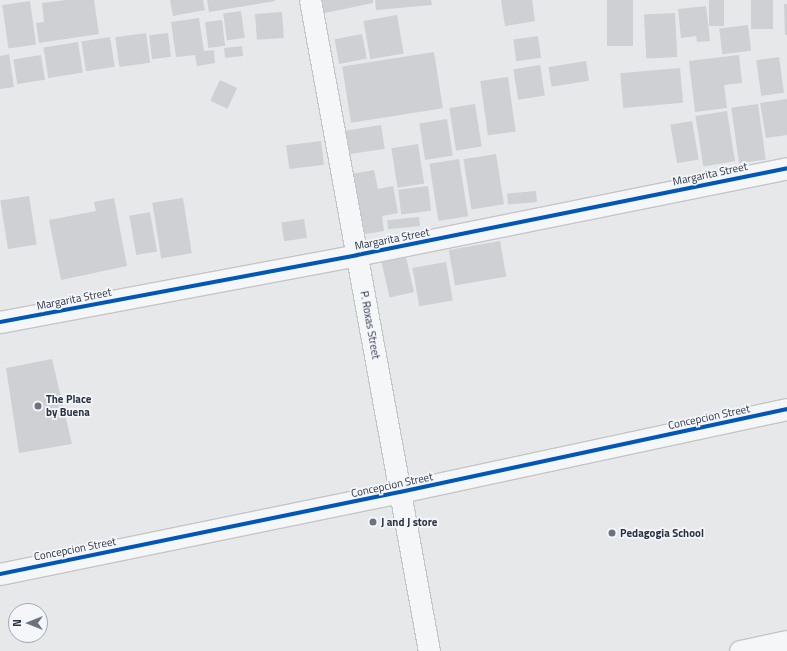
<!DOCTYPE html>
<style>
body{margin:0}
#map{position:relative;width:787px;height:651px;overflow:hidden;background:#e6e8ea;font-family:"Titillium Web",sans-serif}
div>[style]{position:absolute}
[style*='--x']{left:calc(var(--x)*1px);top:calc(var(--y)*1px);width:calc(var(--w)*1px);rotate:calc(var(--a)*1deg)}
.building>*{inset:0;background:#ced0d3;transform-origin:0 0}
.roads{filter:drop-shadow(1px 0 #c4c6c8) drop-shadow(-1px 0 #c4c6c8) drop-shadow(0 1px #c4c6c8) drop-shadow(0 -1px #c4c6c8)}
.street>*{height:21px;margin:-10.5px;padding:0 10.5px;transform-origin:10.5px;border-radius:10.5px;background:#f5f6f7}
.cycleway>*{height:4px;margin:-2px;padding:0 2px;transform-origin:2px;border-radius:2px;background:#0057b8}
.dots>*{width:11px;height:11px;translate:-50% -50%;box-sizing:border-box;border:2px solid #f4f6f9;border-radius:50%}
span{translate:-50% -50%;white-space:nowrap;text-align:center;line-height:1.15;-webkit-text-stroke:3.5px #f4f6f9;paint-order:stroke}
.street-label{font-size:11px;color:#2b3445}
.poi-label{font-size:11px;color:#2b3445;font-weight:700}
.left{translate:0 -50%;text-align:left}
.north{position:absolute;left:8px;top:603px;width:40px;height:40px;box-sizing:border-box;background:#f4f6f9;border:1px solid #a4a8b1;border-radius:50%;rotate:270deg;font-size:11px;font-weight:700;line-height:16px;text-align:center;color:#2b3445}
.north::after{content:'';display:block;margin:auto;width:14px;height:18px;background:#6c737f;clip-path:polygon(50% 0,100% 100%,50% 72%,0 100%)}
</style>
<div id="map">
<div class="building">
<i style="clip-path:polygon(66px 0,94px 0,99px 34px,39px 43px,36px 23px,44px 22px,42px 3px)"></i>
<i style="clip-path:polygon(170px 0,203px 0,205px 10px,173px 16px)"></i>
<i style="clip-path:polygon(207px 0,275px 0,275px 1px,209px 12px)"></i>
<i style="clip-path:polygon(318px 0,373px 0,373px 3px,320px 14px)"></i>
<i style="clip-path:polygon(375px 0,431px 0,432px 5px,376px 10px)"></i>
<i style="clip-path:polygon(501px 0,532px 0,535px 21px,505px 26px)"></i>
<i style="left:607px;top:0;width:26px;height:46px"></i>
<i style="left:709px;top:0;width:15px;height:26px"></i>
<i style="left:751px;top:0;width:22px;height:29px"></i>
<i style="left:30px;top:1px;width:44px;height:28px;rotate:82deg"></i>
<i style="clip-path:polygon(784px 4px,787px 4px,787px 35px,785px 35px)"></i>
<i style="clip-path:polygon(706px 6px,710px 41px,697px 42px,696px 36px,681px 38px,678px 9px)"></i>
<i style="left:241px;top:11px;width:27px;height:18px;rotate:82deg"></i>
<i style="left:282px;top:12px;width:26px;height:27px;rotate:86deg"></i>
<i style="left:675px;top:13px;width:44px;height:31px;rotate:87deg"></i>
<i style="left:397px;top:15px;width:39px;height:34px;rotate:80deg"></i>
<i style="clip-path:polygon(199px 18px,204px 51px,214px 50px,215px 63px,197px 66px,195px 55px,176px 57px,171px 22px)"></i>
<i style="left:222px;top:20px;width:26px;height:17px;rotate:83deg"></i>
<i style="left:748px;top:25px;width:26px;height:29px;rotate:83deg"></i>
<i style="left:146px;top:33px;width:30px;height:31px;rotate:82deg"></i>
<i style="left:168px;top:33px;width:24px;height:19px;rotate:83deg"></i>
<i style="left:362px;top:34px;width:25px;height:28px;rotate:79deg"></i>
<i style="left:538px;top:36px;width:22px;height:25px;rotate:82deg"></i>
<i style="left:110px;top:37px;width:30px;height:29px;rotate:81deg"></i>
<i style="left:78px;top:42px;width:31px;height:35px;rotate:81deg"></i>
<i style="left:242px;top:46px;width:10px;height:18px;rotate:84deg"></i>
<i style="left:434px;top:52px;width:57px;height:93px;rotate:81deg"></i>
<i style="clip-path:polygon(9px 54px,14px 87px,0 89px,0 56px)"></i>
<i style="left:41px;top:55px;width:25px;height:28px;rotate:81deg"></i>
<i style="clip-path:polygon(739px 55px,742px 83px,724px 85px,727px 108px,695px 112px,689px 61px)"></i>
<i style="left:779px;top:57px;width:36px;height:23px;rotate:82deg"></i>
<i style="left:586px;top:61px;width:20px;height:38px;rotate:81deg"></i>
<i style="left:540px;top:65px;width:31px;height:27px;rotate:81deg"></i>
<i style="left:680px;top:68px;width:35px;height:60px;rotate:85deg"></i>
<i style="left:508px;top:77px;width:55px;height:28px;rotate:82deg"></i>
<i style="left:220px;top:80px;width:19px;height:23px;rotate:25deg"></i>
<i style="clip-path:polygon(787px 99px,787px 135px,766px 138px,760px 103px)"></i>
<i style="left:475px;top:104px;width:43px;height:26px;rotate:81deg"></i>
<i style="left:758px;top:104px;width:56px;height:27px;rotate:82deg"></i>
<i style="left:727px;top:111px;width:51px;height:32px;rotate:81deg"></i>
<i style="left:447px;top:119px;width:37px;height:28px;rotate:81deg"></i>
<i style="left:692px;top:121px;width:39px;height:22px;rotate:80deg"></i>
<i style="left:381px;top:125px;width:24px;height:36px;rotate:81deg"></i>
<i style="left:321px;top:141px;width:24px;height:35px;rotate:83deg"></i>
<i style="left:418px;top:144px;width:40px;height:27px;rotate:81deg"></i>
<i style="left:496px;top:154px;width:51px;height:33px;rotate:81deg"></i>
<i style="left:459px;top:159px;width:58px;height:30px;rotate:81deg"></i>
<i style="clip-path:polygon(374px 170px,378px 189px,393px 186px,398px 213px,382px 216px,384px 231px,360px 235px,351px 174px)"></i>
<i style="left:428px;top:186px;width:25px;height:30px;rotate:83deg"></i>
<i style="left:536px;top:191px;width:11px;height:29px;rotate:85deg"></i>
<i style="left:29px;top:196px;width:49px;height:29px;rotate:81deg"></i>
<i style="clip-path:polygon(114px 198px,127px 266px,61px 280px,49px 220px,96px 211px,94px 202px)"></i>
<i style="left:183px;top:198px;width:56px;height:31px;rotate:81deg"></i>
<i style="left:150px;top:212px;width:40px;height:21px;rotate:80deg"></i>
<i style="left:419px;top:217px;width:9px;height:32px;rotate:84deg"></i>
<i style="left:304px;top:219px;width:19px;height:23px;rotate:81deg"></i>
<i style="left:500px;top:241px;width:36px;height:52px;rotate:80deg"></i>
<i style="left:405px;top:253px;width:40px;height:25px;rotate:77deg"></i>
<i style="left:446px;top:262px;width:39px;height:34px;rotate:80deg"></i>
<i style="clip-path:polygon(52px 359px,72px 444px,19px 453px,6px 368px)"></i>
</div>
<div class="roads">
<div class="street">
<i style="--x:310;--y:0;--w:662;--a:79.64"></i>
<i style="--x:0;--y:322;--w:363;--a:-10.6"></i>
<i style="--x:357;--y:255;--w:439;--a:-11.4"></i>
<i style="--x:0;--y:574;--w:408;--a:-11.6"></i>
<i style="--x:400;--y:492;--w:396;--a:-12.1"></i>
<i style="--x:740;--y:651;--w:48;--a:-12"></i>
</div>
</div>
<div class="cycleway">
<i style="--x:0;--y:322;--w:363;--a:-10.6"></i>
<i style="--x:357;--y:255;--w:439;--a:-11.4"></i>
<i style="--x:0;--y:574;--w:408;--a:-11.6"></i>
<i style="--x:400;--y:492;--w:396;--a:-12.1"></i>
</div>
<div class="dots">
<i style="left:38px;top:406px;background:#6c737f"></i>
<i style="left:373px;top:522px;background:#6c737f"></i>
<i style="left:612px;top:533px;background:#6c737f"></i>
</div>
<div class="street-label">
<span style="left:710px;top:174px;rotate:-12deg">Margarita Street</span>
<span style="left:392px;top:239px;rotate:-11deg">Margarita Street</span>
<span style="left:74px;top:299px;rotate:-11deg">Margarita Street</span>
<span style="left:370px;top:325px;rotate:80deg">P. Roxas Street</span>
<span style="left:709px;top:417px;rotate:-12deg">Concepcion Street</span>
<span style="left:392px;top:485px;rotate:-12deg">Concepcion Street</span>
<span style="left:75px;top:549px;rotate:-11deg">Concepcion Street</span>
</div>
<div class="poi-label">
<span class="left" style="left:46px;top:406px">The Place<br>by Buena</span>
<span class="left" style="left:381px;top:522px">J and J store</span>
<span class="left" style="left:620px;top:533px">Pedagogia School</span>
</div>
<div class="north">N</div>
</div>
